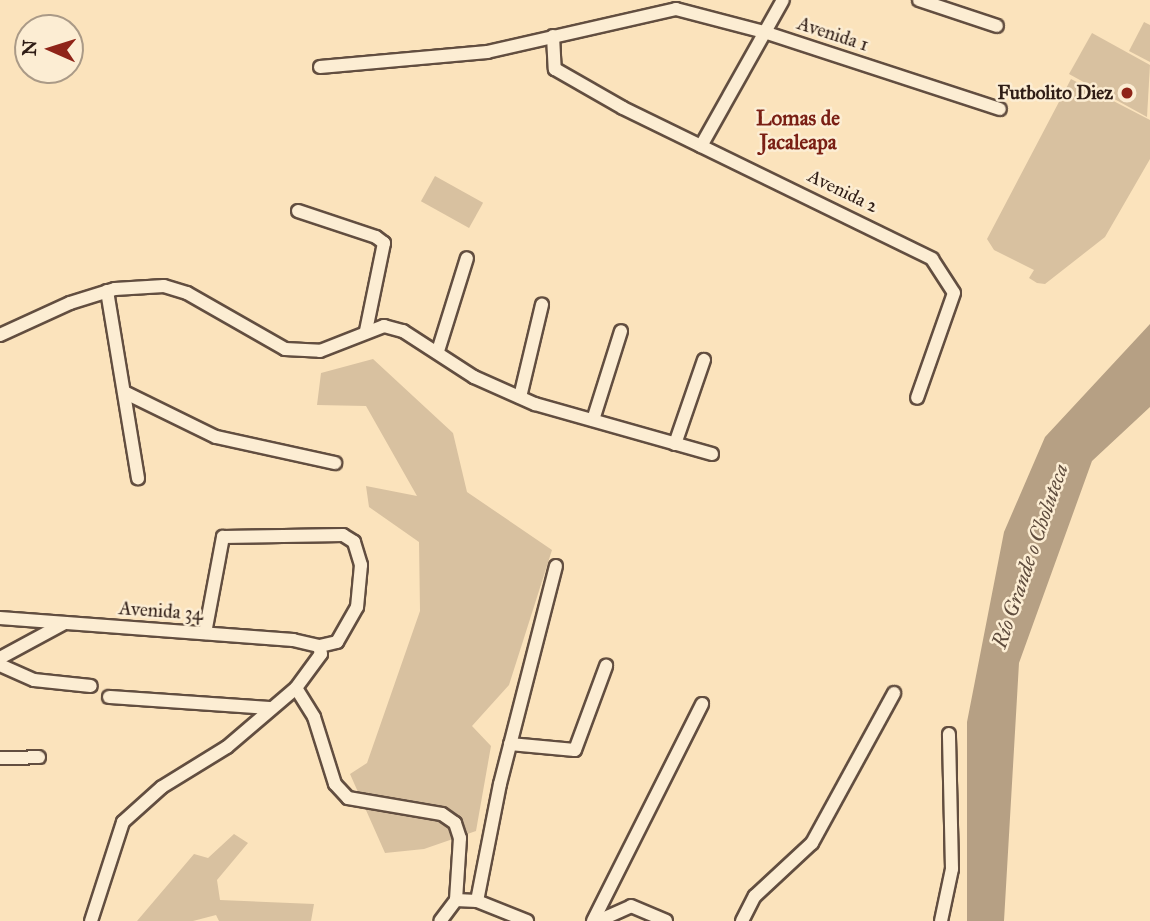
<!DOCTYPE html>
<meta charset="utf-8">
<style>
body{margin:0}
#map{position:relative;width:1150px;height:921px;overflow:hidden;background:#fbe3bc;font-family:"IM FELL Great Primer",serif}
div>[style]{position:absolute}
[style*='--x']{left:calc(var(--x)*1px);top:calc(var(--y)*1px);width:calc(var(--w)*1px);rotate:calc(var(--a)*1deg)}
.green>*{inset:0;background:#d8c1a0;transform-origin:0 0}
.water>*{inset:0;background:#b6a084}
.roads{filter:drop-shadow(2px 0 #624e40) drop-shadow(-2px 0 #624e40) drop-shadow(0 2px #624e40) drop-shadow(0 -2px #624e40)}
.minor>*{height:12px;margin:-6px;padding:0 6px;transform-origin:6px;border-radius:6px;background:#fcedd3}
.dots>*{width:19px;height:19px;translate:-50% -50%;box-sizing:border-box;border:4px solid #fcedd3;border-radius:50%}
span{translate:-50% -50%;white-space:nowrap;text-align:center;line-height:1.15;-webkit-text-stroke:5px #fcedd3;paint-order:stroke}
.street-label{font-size:19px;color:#2f1d16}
.poi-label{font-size:19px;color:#2f1d16;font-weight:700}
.right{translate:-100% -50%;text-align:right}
.neighbourhood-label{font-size:21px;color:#7a1f14;font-weight:700}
.water-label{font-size:21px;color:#5e4b3c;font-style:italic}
.north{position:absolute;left:14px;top:14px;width:70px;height:70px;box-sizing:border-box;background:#fcedd3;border:2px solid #aa9a87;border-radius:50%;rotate:273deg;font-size:19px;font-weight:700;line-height:28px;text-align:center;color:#2f1d16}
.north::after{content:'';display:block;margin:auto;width:24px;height:32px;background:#8f2418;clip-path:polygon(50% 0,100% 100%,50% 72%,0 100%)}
</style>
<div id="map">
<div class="green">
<i style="clip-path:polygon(1144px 22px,1150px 25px,1150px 62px,1129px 51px)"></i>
<i style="clip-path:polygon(1092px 33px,1150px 65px,1147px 117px,1069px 74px)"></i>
<i style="clip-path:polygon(1071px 79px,1150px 120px,1150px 159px,1105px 237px,1045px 284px,1037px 283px,1029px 278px,1034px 270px,994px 250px,987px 239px)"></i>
<i style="left:435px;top:176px;width:55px;height:29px;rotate:29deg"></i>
<i style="clip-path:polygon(373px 359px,453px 433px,467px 492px,552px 550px,509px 685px,472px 726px,491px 746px,476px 831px,424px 849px,385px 853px,350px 774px,367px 763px,420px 611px,419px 542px,369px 507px,366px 486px,417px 496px,366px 406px,317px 405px,321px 373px)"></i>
<i style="clip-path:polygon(234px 834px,248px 843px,217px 880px,220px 900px,314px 904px,311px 921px,219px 921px,216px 915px,193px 921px,137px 921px,194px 854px,208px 858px)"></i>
</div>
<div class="water">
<i style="clip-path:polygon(1150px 324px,1150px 407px,1092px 461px,1019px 663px,1004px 921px,967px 921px,967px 722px,1004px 532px,1045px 437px)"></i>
</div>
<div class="roads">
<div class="minor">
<i style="--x:919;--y:0;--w:82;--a:18.4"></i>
<i style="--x:553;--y:36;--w:33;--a:87"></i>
<i style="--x:555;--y:69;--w:78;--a:29.8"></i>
<i style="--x:623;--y:108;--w:344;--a:26"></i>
<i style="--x:932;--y:259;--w:40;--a:57.1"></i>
<i style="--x:954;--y:293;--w:111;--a:109.4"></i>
<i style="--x:320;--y:67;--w:168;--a:-5.1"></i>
<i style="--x:487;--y:52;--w:194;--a:-12.8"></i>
<i style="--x:676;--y:9;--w:91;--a:14.6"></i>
<i style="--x:764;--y:32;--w:248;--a:18.1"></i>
<i style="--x:701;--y:146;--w:167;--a:-60.7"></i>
<i style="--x:298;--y:211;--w:82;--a:18.4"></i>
<i style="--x:376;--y:237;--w:10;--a:37"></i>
<i style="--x:384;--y:243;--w:90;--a:101.6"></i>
<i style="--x:107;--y:291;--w:190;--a:80.6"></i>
<i style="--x:0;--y:335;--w:77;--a:-24.6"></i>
<i style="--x:70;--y:303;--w:47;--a:-17.3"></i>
<i style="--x:115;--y:289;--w:49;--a:-3.5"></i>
<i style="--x:164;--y:286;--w:24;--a:17"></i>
<i style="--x:187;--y:293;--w:113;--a:29.7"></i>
<i style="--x:285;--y:349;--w:35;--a:3"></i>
<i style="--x:320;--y:351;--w:69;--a:-21.3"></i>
<i style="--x:384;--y:326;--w:20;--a:15"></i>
<i style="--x:403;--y:331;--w:85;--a:32.9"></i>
<i style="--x:474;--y:377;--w:67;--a:23.9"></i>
<i style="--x:535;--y:404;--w:184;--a:15.8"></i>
<i style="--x:438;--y:351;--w:97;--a:-72.7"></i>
<i style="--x:124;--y:392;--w:102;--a:26.1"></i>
<i style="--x:216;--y:437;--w:122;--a:12.3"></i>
<i style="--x:520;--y:397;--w:95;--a:-76.6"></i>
<i style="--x:593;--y:420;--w:93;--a:-72.5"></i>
<i style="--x:675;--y:444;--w:89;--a:-71"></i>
<i style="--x:0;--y:618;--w:294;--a:4.3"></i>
<i style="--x:293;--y:640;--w:27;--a:13"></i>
<i style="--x:205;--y:633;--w:98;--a:-79.4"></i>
<i style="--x:223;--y:537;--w:120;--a:-1"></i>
<i style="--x:343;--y:535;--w:13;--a:32"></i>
<i style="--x:354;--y:542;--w:24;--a:73"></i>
<i style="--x:361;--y:565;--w:42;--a:95.4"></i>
<i style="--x:357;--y:607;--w:40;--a:119.7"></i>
<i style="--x:337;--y:642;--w:18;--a:167"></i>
<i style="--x:0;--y:658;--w:72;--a:-28.4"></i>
<i style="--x:0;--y:665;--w:37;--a:24"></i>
<i style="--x:34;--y:680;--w:57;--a:6"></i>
<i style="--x:296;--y:688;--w:34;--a:58"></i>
<i style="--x:314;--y:717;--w:70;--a:72.6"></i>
<i style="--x:335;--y:784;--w:19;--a:47"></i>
<i style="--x:348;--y:798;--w:95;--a:9.7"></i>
<i style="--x:442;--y:814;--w:16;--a:35"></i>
<i style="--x:455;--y:823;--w:16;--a:72"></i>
<i style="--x:460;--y:838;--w:62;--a:93.7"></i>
<i style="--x:456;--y:900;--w:26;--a:127"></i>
<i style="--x:109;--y:697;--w:162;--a:3.9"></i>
<i style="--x:510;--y:744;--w:65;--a:5.3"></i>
<i style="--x:575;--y:750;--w:90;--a:-69.7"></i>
<i style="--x:0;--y:758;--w:39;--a:-1"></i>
<i style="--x:456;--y:900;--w:21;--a:3"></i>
<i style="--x:477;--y:901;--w:54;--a:21.8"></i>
<i style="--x:477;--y:901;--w:119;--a:-78.9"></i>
<i style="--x:500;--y:784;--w:225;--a:-75.6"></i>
<i style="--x:91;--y:921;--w:104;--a:-72.1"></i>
<i style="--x:123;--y:822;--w:52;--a:-41.9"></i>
<i style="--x:162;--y:787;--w:76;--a:-31.6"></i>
<i style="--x:227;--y:747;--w:91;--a:-40.5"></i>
<i style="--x:296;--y:688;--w:42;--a:-53.7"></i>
<i style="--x:321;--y:654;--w:8;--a:-104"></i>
<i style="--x:593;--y:921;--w:243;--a:-63.3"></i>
<i style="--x:598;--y:921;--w:36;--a:-24"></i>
<i style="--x:631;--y:906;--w:38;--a:23"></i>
<i style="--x:742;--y:921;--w:28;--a:-63"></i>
<i style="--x:755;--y:896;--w:78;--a:-42.9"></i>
<i style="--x:812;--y:843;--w:171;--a:-61.3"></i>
<i style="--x:941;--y:921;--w:53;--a:-78.1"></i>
<i style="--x:952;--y:869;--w:135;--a:-91.3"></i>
</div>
</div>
<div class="dots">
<i style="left:1127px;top:93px;background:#8f2418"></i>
</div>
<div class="street-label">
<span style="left:833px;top:34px;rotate:18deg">Avenida 1</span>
<span style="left:843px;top:191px;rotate:26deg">Avenida 2</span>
<span style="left:161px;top:611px;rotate:4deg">Avenida 34</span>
</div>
<div class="poi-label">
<span class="right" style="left:1113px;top:93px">Futbolito Diez</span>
</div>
<div class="neighbourhood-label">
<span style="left:798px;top:130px">Lomas de<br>Jacaleapa</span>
</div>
<div class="water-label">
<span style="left:1030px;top:556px;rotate:-71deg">Río Grande o Choluteca</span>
</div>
<div class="north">N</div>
</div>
